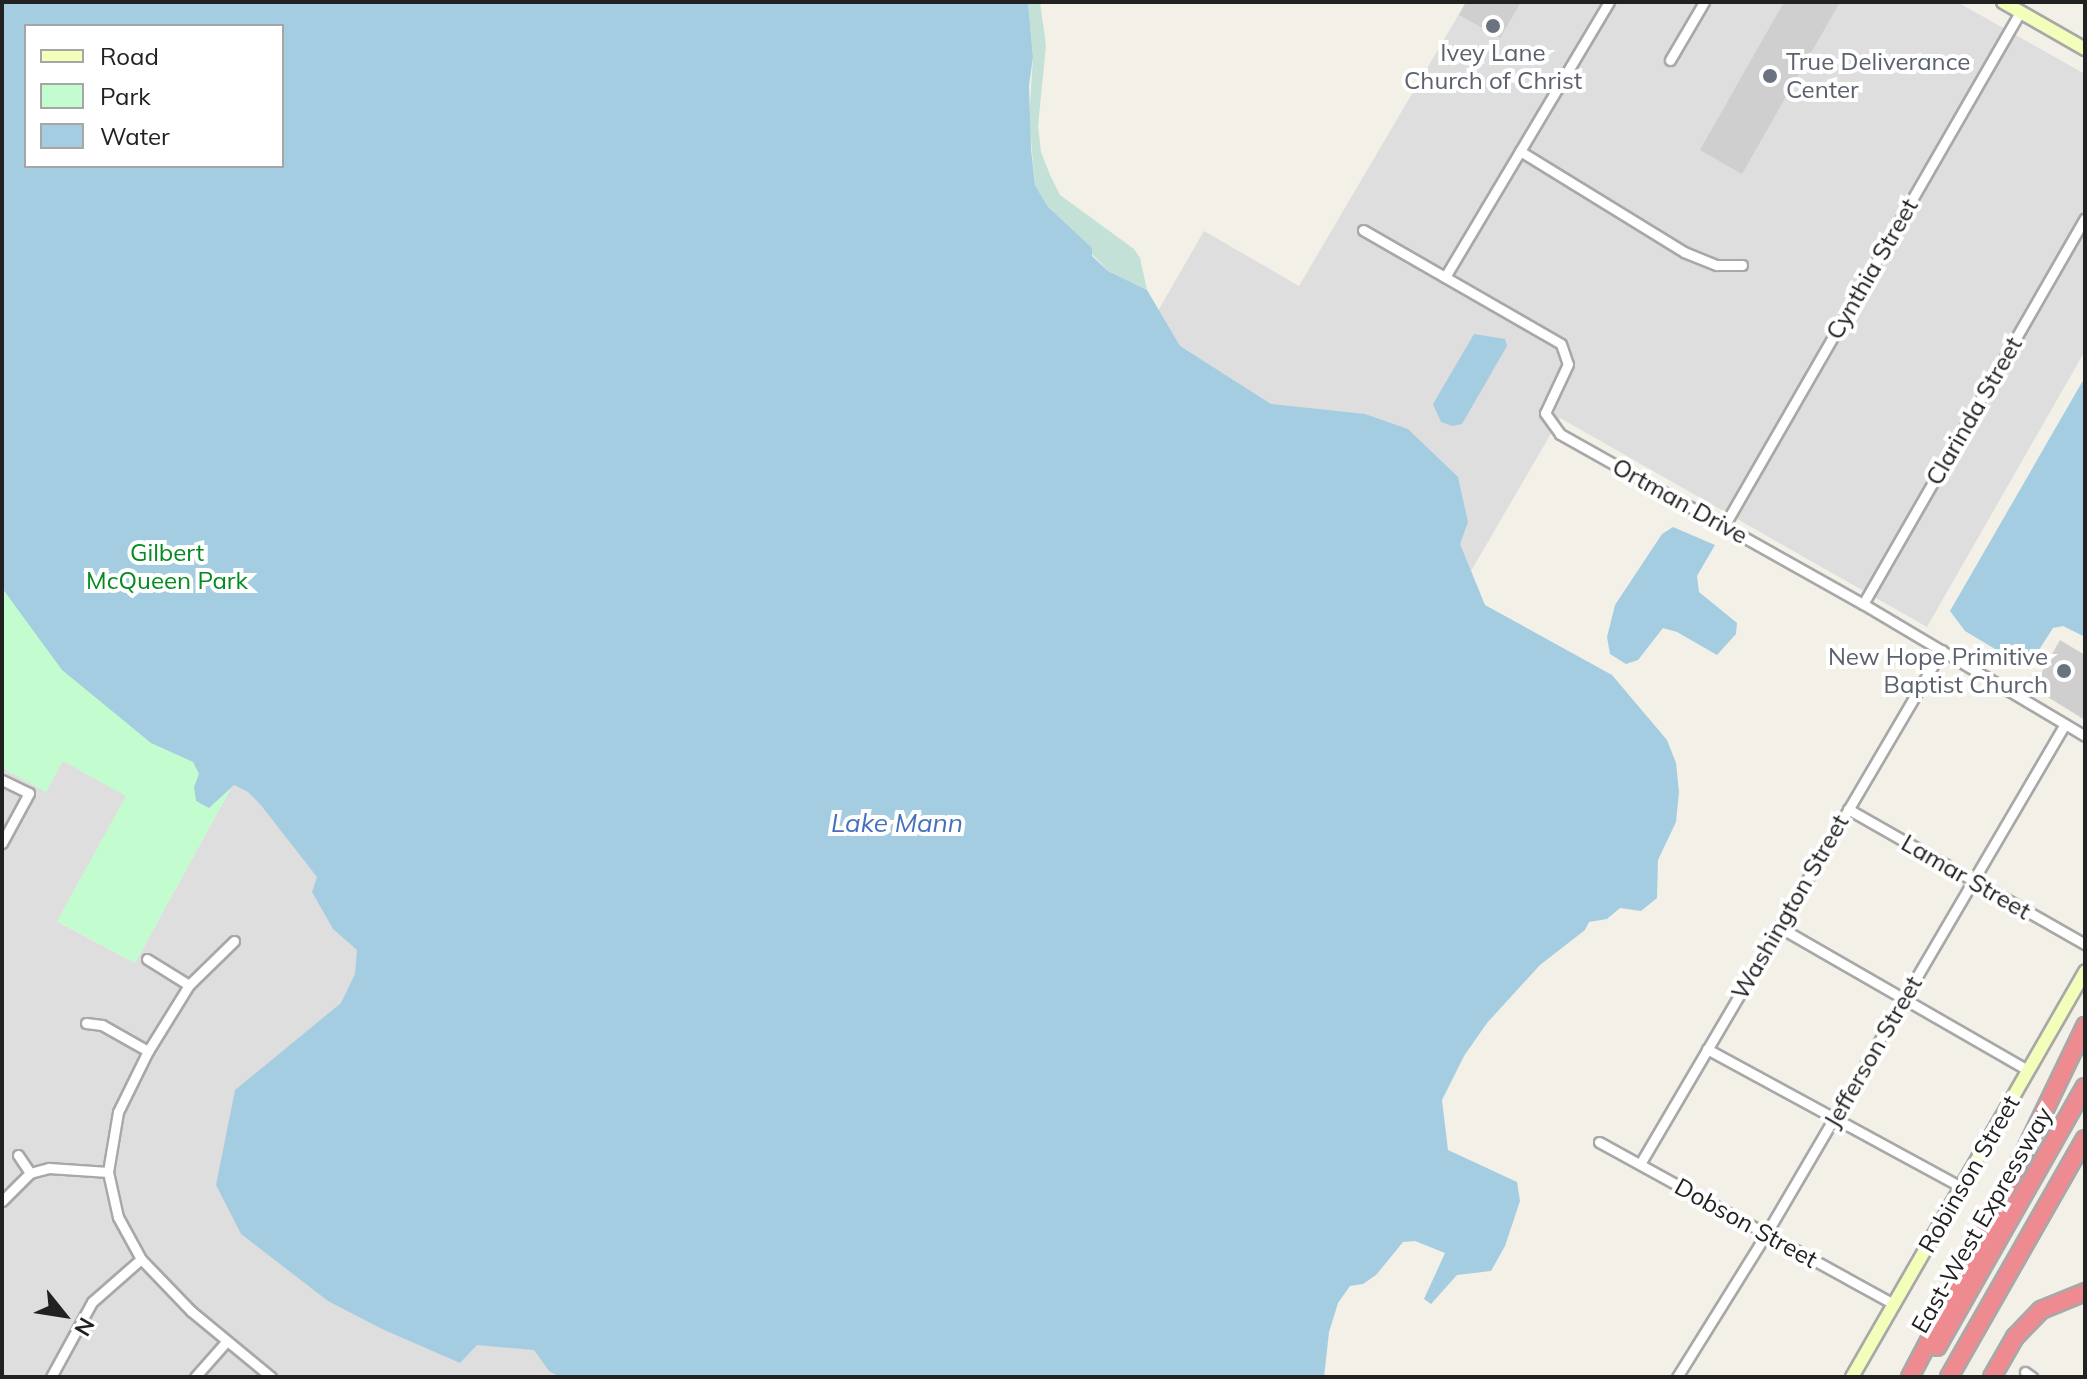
<!DOCTYPE html>
<style>
body{margin:0}
#map{position:relative;width:2087px;height:1379px;overflow:hidden;background:#f2f0e7;font-family:Mulish,sans-serif}
div>[style]{position:absolute}
[style*='--x']{left:calc(var(--x)*1px);top:calc(var(--y)*1px);width:calc(var(--w)*1px);rotate:calc(var(--a)*1deg)}
.residential>*{inset:0;background:#dfdede}
.religious>*{inset:0;background:#cfcfcf}
.wetland>*{inset:0;background:#c3e1d7}
.park>*{inset:0;background:#c3fdcf}
.water>*{inset:0;background:#a5cde2}
.roads{filter:drop-shadow(2px 0 #a8a8a8) drop-shadow(-2px 0 #a8a8a8) drop-shadow(0 2px #a8a8a8) drop-shadow(0 -2px #a8a8a8)}
.street>*{height:9px;margin:-4.5px;padding:0 4.5px;transform-origin:4.5px;border-radius:4.5px;background:#fff}
.secondary>*{height:12px;margin:-6px;padding:0 6px;transform-origin:6px;border-radius:6px;background:#f2feba}
.highway>*{height:16px;margin:-8px;padding:0 8px;transform-origin:8px;border-radius:8px;background:#ed8b91}
.dots>*{width:22px;height:22px;translate:-50% -50%;box-sizing:border-box;border:4px solid #fff;border-radius:50%}
span{translate:-50% -50%;white-space:nowrap;text-align:center;line-height:1.15;-webkit-text-stroke:8px #fff;paint-order:stroke}
.worship-label{font-size:24px;color:#5b616d}
.left{translate:0 -50%;text-align:left}
.right{translate:-100% -50%;text-align:right}
.street-label{font-size:24px;color:#212121}
.park-label{font-size:24px;color:#048a20}
.water-label{font-size:26px;color:#4571b9;font-style:italic}
.frame{position:absolute;inset:0;border:4px solid #212121;pointer-events:none}
.legend{position:absolute;left:24px;top:24px;width:260px;height:144px;box-sizing:border-box;background:#fff;border:2px solid #a6a6a6;margin:0;padding:10px 14px;list-style:none;font-size:24px;color:#212121}
.legend li{display:flex;align-items:center;gap:16px;height:40px}
.legend b{width:40px;border:2px solid #a6a6a6}
.north{position:absolute;left:24px;top:1275px;width:80px;height:80px;-webkit-text-stroke:6px #fff;paint-order:stroke;rotate:120deg;font-size:22px;font-weight:700;line-height:32px;text-align:center;color:#212121}
.north::after{content:'';display:block;margin:auto;width:28px;height:36px;background:#212121;clip-path:polygon(50% 0,100% 100%,50% 72%,0 100%)}
</style>
<div id="map">
<div class="residential">
<i style="clip-path:polygon(1466px 2px,1957px 2px,2085px 74px,2085px 351px,1927px 627px,1560px 418px,1403px 688px,1056px 488px,1204px 231px,1299px 286px)"></i>
<i style="clip-path:polygon(2px 228px,331px 420px,58px 922px,135px 963px,408px 465px,886px 1377px,2px 1377px)"></i>
</div>
<div class="religious">
<i style="clip-path:polygon(1466px 2px,1521px 2px,1500px 38px,1459px 15px)"></i>
<i style="clip-path:polygon(1784px 2px,1840px 2px,1742px 174px,1700px 150px)"></i>
<i style="clip-path:polygon(2060px 640px,2085px 655px,2085px 720px,2033px 688px)"></i>
</div>
<div class="wetland">
<i style="clip-path:polygon(1028px 2px,1040px 2px,1046px 45px,1038px 126px,1041px 152px,1050px 175px,1060px 195px,1134px 249px,1140px 258px,1147px 290px,1108px 271px,1048px 207px,1035px 185px,1029px 118px,1033px 57px)"></i>
</div>
<div class="park">
<i style="clip-path:polygon(408px 465px,135px 963px,57px 921px,126px 796px,63px 761px,46px 792px,2px 768px,2px 496px)"></i>
</div>
<div class="water">
<i style="clip-path:polygon(evenodd,2px 2px,1028px 2px,1033px 57px,1029px 85px,1031px 149px,1035px 185px,1048px 207px,1092px 248px,1092px 256px,1108px 271px,1147px 290px,1180px 346px,1271px 404px,1365px 414px,1408px 429px,1458px 477px,1468px 522px,1460px 544px,1485px 605px,1612px 675px,1667px 740px,1676px 763px,1679px 792px,1676px 822px,1658px 860px,1657px 898px,1641px 911px,1620px 908px,1607px 919px,1589px 922px,1585px 930px,1540px 965px,1487px 1023px,1464px 1056px,1442px 1100px,1448px 1150px,1517px 1182px,1520px 1201px,1505px 1246px,1491px 1271px,1457px 1275px,1431px 1304px,1424px 1299px,1445px 1253px,1415px 1241px,1403px 1242px,1376px 1275px,1363px 1284px,1350px 1286px,1338px 1303px,1329px 1332px,1324px 1377px,560px 1377px,549px 1371px,534px 1350px,477px 1345px,460px 1363px,382px 1329px,328px 1301px,241px 1234px,216px 1185px,235px 1090px,341px 1003px,355px 974px,357px 950px,333px 929px,312px 892px,317px 877px,260px 804px,248px 792px,234px 785px,209px 808px,196px 801px,194px 787px,199px 774px,193px 762px,151px 743px,62px 670px,2px 588px,2px 2px,26px 26px,282px 26px,282px 166px,26px 166px,26px 26px)"></i>
<i style="clip-path:polygon(1474px 334px,1505px 339px,1507px 346px,1462px 424px,1452px 426px,1441px 422px,1433px 404px)"></i>
<i style="clip-path:polygon(2085px 377px,2085px 637px,2063px 626px,2053px 628px,2035px 656px,2020px 664px,1965px 631px,1950px 611px)"></i>
<i style="clip-path:polygon(1673px 527px,1715px 545px,1697px 576px,1699px 592px,1737px 623px,1736px 634px,1717px 655px,1677px 632px,1663px 628px,1638px 660px,1626px 664px,1610px 654px,1607px 637px,1615px 605px,1662px 534px)"></i>
</div>
<div class="roads">
<div class="street">
<i style="--x:1670;--y:60;--w:67;--a:-59.6"></i>
<i style="--x:1520;--y:151;--w:193;--a:31.6"></i>
<i style="--x:1684;--y:252;--w:35;--a:22"></i>
<i style="--x:1717;--y:265;--w:25;--a:0"></i>
<i style="--x:1363;--y:230;--w:228;--a:29.9"></i>
<i style="--x:1561;--y:344;--w:21;--a:71"></i>
<i style="--x:1568;--y:364;--w:54;--a:115.1"></i>
<i style="--x:1545;--y:413;--w:26;--a:54"></i>
<i style="--x:1560;--y:434;--w:347;--a:29.3"></i>
<i style="--x:1863;--y:604;--w:258;--a:30.7"></i>
<i style="--x:1445;--y:277;--w:320;--a:-59.2"></i>
<i style="--x:1724;--y:526;--w:593;--a:-60.06"></i>
<i style="--x:1863;--y:604;--w:445;--a:-60.1"></i>
<i style="--x:2;--y:780;--w:30;--a:26"></i>
<i style="--x:29;--y:793;--w:57;--a:118.4"></i>
<i style="--x:1848;--y:809;--w:273;--a:29.7"></i>
<i style="--x:1779;--y:927;--w:287;--a:29.9"></i>
<i style="--x:234;--y:941;--w:63;--a:135.6"></i>
<i style="--x:189;--y:985;--w:78;--a:121.8"></i>
<i style="--x:148;--y:1051;--w:68;--a:116.2"></i>
<i style="--x:118;--y:1112;--w:61;--a:99.5"></i>
<i style="--x:108;--y:1172;--w:46;--a:77.5"></i>
<i style="--x:118;--y:1217;--w:48;--a:61.3"></i>
<i style="--x:141;--y:1259;--w:72;--a:46.1"></i>
<i style="--x:191;--y:1311;--w:104;--a:39.5"></i>
<i style="--x:147;--y:959;--w:49;--a:31.8"></i>
<i style="--x:86;--y:1023;--w:16;--a:7"></i>
<i style="--x:102;--y:1025;--w:53;--a:29.5"></i>
<i style="--x:1707;--y:1049;--w:289;--a:28.5"></i>
<i style="--x:1599;--y:1142;--w:337;--a:28.8"></i>
<i style="--x:18;--y:1155;--w:22;--a:56"></i>
<i style="--x:1640;--y:1164;--w:596;--a:-59.56"></i>
<i style="--x:2;--y:1201;--w:40;--a:-45"></i>
<i style="--x:30;--y:1173;--w:20;--a:-15"></i>
<i style="--x:49;--y:1168;--w:59;--a:3.9"></i>
<i style="--x:2025;--y:1372;--w:9;--a:36"></i>
<i style="--x:51;--y:1377;--w:85;--a:-61.3"></i>
<i style="--x:92;--y:1302;--w:65;--a:-41.3"></i>
<i style="--x:195;--y:1377;--w:47;--a:-48.5"></i>
<i style="--x:1677;--y:1377;--w:168;--a:-58.1"></i>
<i style="--x:1766;--y:1234;--w:591;--a:-59.62"></i>
</div>
<div class="secondary">
<i style="--x:2003;--y:2;--w:95;--a:29.8"></i>
<i style="--x:1852;--y:1377;--w:468;--a:-60.1"></i>
</div>
<div class="highway">
<i style="--x:1937;--y:1347;--w:299;--a:-60.4"></i>
<i style="--x:1910;--y:1377;--w:164;--a:-62.3"></i>
<i style="--x:1986;--y:1232;--w:229;--a:-64.3"></i>
<i style="--x:1949;--y:1377;--w:274;--a:-60.3"></i>
<i style="--x:1992;--y:1377;--w:46;--a:-60.1"></i>
<i style="--x:2015;--y:1337;--w:37;--a:-46"></i>
<i style="--x:2041;--y:1310;--w:48;--a:-22.2"></i>
</div>
</div>
<div class="dots">
<i style="left:1493px;top:26px;background:#6b7280"></i>
<i style="left:1770px;top:76px;background:#6b7280"></i>
<i style="left:2064px;top:671px;background:#6b7280"></i>
</div>
<div class="worship-label">
<span style="left:1493px;top:67px">Ivey Lane<br>Church of Christ</span>
<span class="left" style="left:1786px;top:76px">True Deliverance<br>Center</span>
<span class="right" style="left:2048px;top:671px">New Hope Primitive<br>Baptist Church</span>
</div>
<div class="street-label">
<span style="left:1872px;top:269px;rotate:-60deg">Cynthia Street</span>
<span style="left:1974px;top:411px;rotate:-60deg">Clarinda Street</span>
<span style="left:1680px;top:501px;rotate:29deg">Ortman Drive</span>
<span style="left:1966px;top:877px;rotate:30deg">Lamar Street</span>
<span style="left:1790px;top:907px;rotate:-60deg">Washington Street</span>
<span style="left:1873px;top:1052px;rotate:-60deg">Jefferson Street</span>
<span style="left:1969px;top:1174px;rotate:-60deg">Robinson Street</span>
<span style="left:1982px;top:1220px;rotate:-60deg">East-West Expressway</span>
<span style="left:1746px;top:1223px;rotate:29deg">Dobson Street</span>
</div>
<div class="park-label">
<span style="left:167px;top:567px">Gilbert<br>McQueen Park</span>
</div>
<div class="water-label">
<span style="left:897px;top:823px">Lake Mann</span>
</div>
<div class="frame"></div>
<ul class="legend">
<li><b style="height:10px;background:#f2feba"></b>Road</li>
<li><b style="height:22px;background:#c3fdcf"></b>Park</li>
<li><b style="height:22px;background:#a5cde2"></b>Water</li>
</ul>
<div class="north">N</div>
</div>
